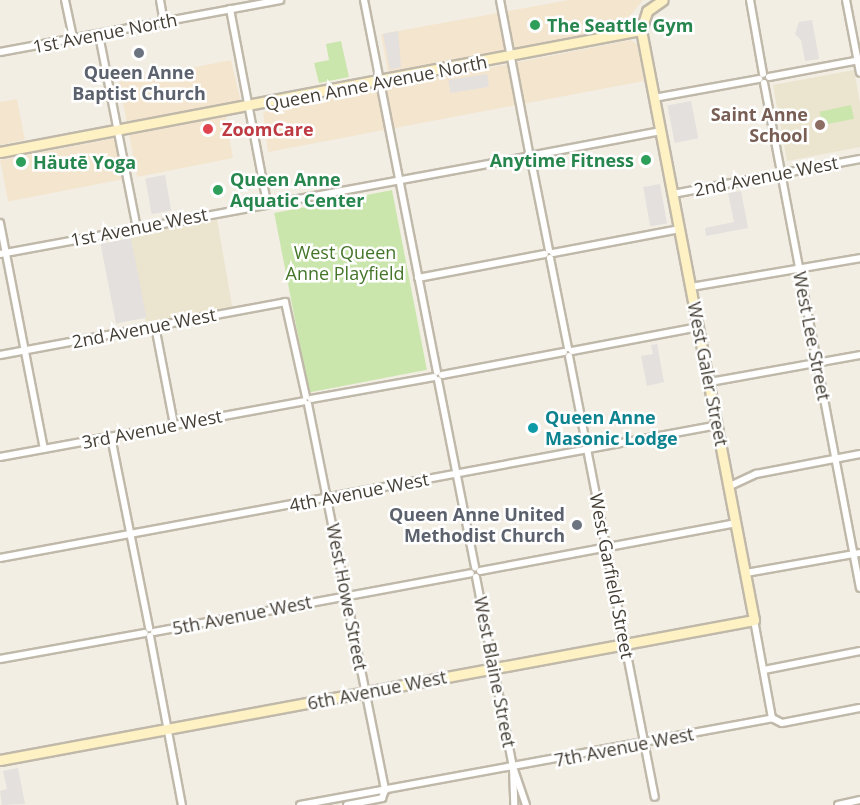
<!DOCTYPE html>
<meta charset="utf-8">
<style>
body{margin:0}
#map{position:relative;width:860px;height:805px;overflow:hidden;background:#f2eee4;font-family:"Open Sans",sans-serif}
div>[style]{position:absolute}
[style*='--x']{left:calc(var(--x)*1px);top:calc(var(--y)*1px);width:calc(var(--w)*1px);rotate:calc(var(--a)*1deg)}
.commercial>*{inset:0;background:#f4e5cf;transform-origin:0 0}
.education>*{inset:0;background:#ebe4ce;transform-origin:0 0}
.green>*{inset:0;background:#cbe6ad;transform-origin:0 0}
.parking>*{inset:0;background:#e3e0dd;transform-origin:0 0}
.roads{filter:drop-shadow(2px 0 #c0b9aa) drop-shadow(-2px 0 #c0b9aa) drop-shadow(0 2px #c0b9aa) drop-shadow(0 -2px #c0b9aa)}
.street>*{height:6px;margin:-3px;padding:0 3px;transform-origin:3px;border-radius:3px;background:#fff}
.secondary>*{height:9px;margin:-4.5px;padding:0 4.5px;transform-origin:4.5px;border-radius:4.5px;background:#fef1c3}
.dots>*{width:16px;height:16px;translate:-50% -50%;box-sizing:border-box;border:3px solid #fff;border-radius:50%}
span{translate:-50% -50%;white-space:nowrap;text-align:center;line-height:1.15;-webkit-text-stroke:5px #fff;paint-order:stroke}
.leisure-label{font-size:18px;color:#27864d;font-weight:700}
.left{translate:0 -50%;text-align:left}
.right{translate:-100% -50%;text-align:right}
.street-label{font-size:18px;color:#443e34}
.worship-label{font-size:18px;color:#5b616d;font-weight:700}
.education-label{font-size:18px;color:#785e54;font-weight:700}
.health-label{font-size:18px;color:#be3a42;font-weight:700}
.park-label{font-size:18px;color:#447529}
.culture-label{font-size:18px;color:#0d838f;font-weight:700}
</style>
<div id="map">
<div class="commercial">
<i style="clip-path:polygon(569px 0,643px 0,625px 22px,613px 30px,388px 73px,381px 34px)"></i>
<i style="clip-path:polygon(631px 40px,638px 45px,644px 81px,268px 152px,263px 112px)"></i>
<i style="clip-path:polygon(231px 60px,241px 103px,224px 107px,233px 158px,137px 177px,119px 82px)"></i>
<i style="clip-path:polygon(17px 99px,25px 140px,0 145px,0 102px)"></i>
<i style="left:115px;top:138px;width:42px;height:117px;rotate:79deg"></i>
</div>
<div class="education">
<i style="clip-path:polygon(854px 70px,860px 103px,860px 147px,787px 161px,773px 85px)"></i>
<i style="left:217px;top:220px;width:89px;height:88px;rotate:80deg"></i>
</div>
<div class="green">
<i style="clip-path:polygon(341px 41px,349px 77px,319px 83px,314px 63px,329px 60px,326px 44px)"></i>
<i style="left:851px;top:105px;width:14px;height:32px;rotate:78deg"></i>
<i style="left:392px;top:190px;width:183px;height:120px;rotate:79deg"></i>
</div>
<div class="parking">
<i style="clip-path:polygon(812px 20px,819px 59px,805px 61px,801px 40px,795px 34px,799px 22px)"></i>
<i style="clip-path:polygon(398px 31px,401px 67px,390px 70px,383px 34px)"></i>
<i style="left:487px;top:74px;width:13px;height:39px;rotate:81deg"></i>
<i style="left:691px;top:101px;width:38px;height:24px;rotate:79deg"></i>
<i style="left:165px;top:175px;width:36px;height:20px;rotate:80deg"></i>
<i style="left:660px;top:184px;width:40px;height:17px;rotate:80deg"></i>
<i style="clip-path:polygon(741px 191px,748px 228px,706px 236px,705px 228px,734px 222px,728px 193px)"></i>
<i style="left:131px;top:238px;width:81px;height:31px;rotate:79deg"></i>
<i style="clip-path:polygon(657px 344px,664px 382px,647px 386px,641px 356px,653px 354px,651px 345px)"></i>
<i style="clip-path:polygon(18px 768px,25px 804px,2px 805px,0 791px,7px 789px,3px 771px)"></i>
</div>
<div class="roads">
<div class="street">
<i style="--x:65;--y:0;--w:40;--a:78"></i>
<i style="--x:160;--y:0;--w:22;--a:80"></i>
<i style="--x:364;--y:0;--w:379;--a:78.9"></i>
<i style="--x:500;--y:0;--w:155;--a:79.2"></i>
<i style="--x:750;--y:0;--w:75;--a:80"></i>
<i style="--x:846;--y:0;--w:74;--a:79.1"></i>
<i style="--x:230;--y:9;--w:197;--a:79.2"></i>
<i style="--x:99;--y:35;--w:197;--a:78.9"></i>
<i style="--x:0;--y:52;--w:285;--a:-10.5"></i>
<i style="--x:769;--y:77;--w:93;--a:-10.6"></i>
<i style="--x:764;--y:83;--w:514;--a:79.24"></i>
<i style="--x:654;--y:98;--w:107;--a:-10.3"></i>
<i style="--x:535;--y:155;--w:128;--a:-10.8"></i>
<i style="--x:531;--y:160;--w:92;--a:78.7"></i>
<i style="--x:673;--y:194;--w:190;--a:-10.6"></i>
<i style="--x:0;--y:223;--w:230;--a:79"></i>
<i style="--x:553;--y:253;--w:129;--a:-10.7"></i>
<i style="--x:0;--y:254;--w:535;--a:-10.45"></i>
<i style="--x:550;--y:258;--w:92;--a:78.7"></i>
<i style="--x:418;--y:278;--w:129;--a:-10.7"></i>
<i style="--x:691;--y:287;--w:171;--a:-9.7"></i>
<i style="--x:155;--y:326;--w:101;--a:79.1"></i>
<i style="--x:572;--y:351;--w:129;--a:-10.7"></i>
<i style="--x:0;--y:355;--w:290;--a:-10.5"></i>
<i style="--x:285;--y:302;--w:97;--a:77.5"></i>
<i style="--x:569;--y:356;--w:449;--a:79"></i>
<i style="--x:442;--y:375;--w:124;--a:-10.7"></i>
<i style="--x:438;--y:380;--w:191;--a:78.8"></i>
<i style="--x:710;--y:382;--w:152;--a:-10.2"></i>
<i style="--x:311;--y:399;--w:125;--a:-10.1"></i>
<i style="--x:308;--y:404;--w:394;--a:78.7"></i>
<i style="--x:111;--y:437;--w:195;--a:78.7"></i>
<i style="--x:0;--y:457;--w:309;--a:-10.4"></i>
<i style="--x:730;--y:486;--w:29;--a:-25"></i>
<i style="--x:756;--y:474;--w:106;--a:-10.9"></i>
<i style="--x:0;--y:558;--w:730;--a:-10.49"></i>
<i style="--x:480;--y:571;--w:261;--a:-10.6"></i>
<i style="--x:746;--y:573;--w:116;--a:-10"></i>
<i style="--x:476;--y:577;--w:194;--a:79"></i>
<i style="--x:513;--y:767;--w:40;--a:71.1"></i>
<i style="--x:754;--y:620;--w:100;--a:79.6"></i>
<i style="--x:154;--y:632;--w:322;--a:-10.5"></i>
<i style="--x:150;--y:636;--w:172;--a:79.3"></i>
<i style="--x:0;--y:659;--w:147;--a:-10.2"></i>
<i style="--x:764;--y:670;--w:98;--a:-11.2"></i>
<i style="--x:513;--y:768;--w:37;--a:88"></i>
<i style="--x:300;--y:805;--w:480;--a:-10.4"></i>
<i style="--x:772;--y:718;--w:11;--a:27"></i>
<i style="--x:782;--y:723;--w:79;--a:-10.9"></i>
<i style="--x:347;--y:805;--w:36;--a:-11"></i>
<i style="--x:382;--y:798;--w:9;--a:-69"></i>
<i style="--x:838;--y:805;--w:23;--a:-13"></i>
</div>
<div class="secondary">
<i style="--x:0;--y:152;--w:653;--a:-10.78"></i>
<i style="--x:0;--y:760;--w:767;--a:-10.52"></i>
<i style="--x:754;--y:620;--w:601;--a:-100.84"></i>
<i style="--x:641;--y:30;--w:20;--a:-72"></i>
<i style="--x:647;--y:11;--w:19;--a:-35"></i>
</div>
</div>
<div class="dots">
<i style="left:535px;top:25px;background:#2e9e5b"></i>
<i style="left:139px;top:53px;background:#6b7280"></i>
<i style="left:820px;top:125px;background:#8d6e63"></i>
<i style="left:208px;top:129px;background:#e0444e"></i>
<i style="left:646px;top:160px;background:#2e9e5b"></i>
<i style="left:21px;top:162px;background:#2e9e5b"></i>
<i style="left:218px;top:190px;background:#2e9e5b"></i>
<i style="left:533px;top:428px;background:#0f9aa8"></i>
<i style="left:577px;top:525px;background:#6b7280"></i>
</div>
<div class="leisure-label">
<span class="left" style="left:547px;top:25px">The Seattle Gym</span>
<span class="right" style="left:634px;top:160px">Anytime Fitness</span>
<span class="left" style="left:33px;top:162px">Häutē Yoga</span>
<span class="left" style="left:230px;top:190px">Queen Anne<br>Aquatic Center</span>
</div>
<div class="street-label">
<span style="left:105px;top:33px;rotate:-11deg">1st Avenue North</span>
<span style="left:376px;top:83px;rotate:-11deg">Queen Anne Avenue North</span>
<span style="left:766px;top:176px;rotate:-11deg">2nd Avenue West</span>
<span style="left:139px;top:227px;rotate:-11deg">1st Avenue West</span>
<span style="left:144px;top:328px;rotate:-11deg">2nd Avenue West</span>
<span style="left:812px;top:336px;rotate:79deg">West Lee Street</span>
<span style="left:708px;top:374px;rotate:79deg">West Galer Street</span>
<span style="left:152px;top:429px;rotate:-11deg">3rd Avenue West</span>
<span style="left:359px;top:492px;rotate:-11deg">4th Avenue West</span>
<span style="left:612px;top:576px;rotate:79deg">West Garfield Street</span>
<span style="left:347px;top:597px;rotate:79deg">West Howe Street</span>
<span style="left:242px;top:615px;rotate:-11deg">5th Avenue West</span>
<span style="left:495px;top:672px;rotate:79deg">West Blaine Street</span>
<span style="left:377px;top:690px;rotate:-11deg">6th Avenue West</span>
<span style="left:624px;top:747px;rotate:-11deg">7th Avenue West</span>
</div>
<div class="worship-label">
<span style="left:139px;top:83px">Queen Anne<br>Baptist Church</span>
<span class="right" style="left:565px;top:525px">Queen Anne United<br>Methodist Church</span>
</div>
<div class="education-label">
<span class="right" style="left:808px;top:125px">Saint Anne<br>School</span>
</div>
<div class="health-label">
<span class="left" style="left:222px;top:129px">ZoomCare</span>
</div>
<div class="park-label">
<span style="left:345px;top:263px">West Queen<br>Anne Playfield</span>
</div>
<div class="culture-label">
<span class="left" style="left:545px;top:428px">Queen Anne<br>Masonic Lodge</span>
</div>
</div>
